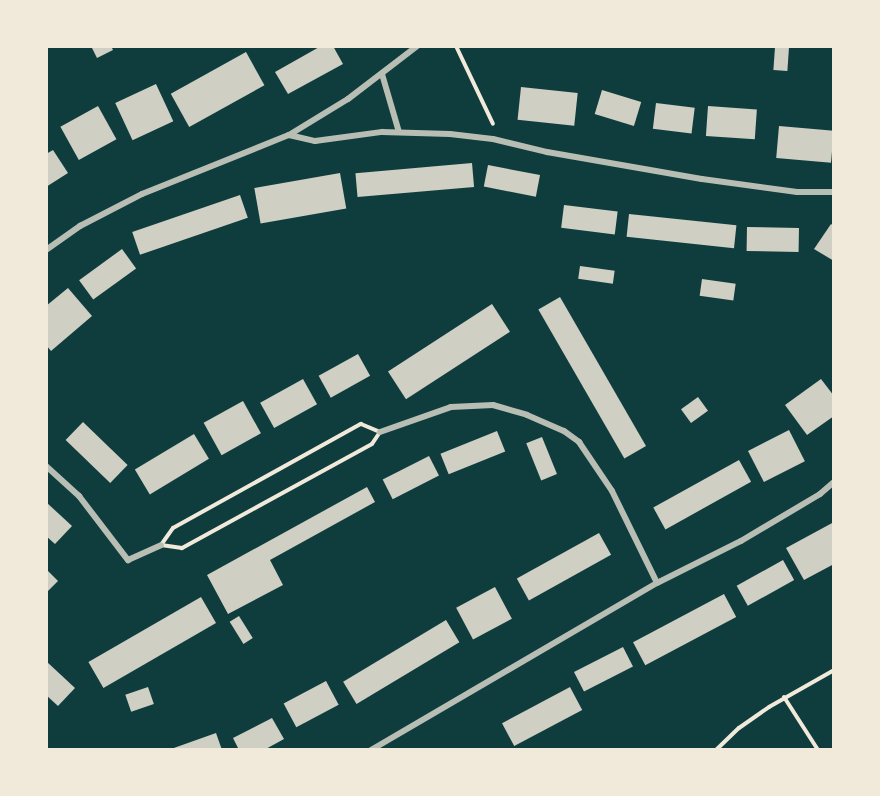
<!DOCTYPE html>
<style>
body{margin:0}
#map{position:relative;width:880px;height:796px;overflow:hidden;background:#0f3d3e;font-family:"Source Serif 4",serif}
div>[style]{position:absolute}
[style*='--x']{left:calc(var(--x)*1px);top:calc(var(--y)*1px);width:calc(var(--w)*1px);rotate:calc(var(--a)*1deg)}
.building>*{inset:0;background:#cfcfc3;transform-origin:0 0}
.path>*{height:4px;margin:-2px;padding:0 2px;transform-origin:2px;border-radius:2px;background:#f1e9da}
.minor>*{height:6px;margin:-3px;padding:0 3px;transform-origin:3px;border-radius:3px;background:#b8beb3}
span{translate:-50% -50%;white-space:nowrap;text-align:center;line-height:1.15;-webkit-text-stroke:6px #f1e9da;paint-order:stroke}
.frame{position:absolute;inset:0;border:48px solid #f1e9da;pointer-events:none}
</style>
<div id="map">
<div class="building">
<i style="clip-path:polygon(91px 46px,111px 46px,113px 50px,97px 58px)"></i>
<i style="clip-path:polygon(321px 46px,333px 46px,343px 64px,288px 94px,275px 72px)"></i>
<i style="left:775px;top:47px;width:14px;height:23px;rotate:4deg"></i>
<i style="left:246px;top:52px;width:38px;height:86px;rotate:61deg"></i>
<i style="left:156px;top:84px;width:41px;height:45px;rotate:65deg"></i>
<i style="left:521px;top:87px;width:57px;height:33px;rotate:6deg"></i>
<i style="left:602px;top:90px;width:41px;height:25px;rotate:17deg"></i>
<i style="left:656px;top:103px;width:39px;height:26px;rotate:7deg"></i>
<i style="left:98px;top:106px;width:38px;height:43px;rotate:61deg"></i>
<i style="left:708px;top:106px;width:49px;height:30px;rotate:4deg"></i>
<i style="left:779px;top:126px;width:55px;height:32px;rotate:5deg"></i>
<i style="clip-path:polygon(53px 150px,68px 173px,46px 187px,46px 154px)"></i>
<i style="left:472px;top:163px;width:24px;height:117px;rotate:85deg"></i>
<i style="left:488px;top:165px;width:53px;height:22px;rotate:11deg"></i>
<i style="left:340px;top:173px;width:36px;height:87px;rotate:80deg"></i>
<i style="left:240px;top:195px;width:24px;height:114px;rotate:71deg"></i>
<i style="left:564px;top:205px;width:54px;height:23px;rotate:7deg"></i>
<i style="left:629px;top:214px;width:108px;height:23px;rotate:6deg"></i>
<i style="clip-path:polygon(831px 224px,834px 226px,834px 261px,814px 249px)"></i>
<i style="left:747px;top:227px;width:52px;height:24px;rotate:1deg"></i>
<i style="left:122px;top:249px;width:24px;height:53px;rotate:54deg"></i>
<i style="left:580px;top:266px;width:35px;height:13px;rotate:8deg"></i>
<i style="left:702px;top:279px;width:34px;height:17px;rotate:8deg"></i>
<i style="clip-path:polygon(68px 288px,92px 316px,51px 351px,46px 345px,46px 306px)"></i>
<i style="left:560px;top:297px;width:172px;height:25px;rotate:60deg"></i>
<i style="left:492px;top:304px;width:33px;height:124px;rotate:57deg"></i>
<i style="left:358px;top:354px;width:25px;height:45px;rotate:61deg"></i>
<i style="left:303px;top:379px;width:29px;height:49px;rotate:61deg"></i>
<i style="clip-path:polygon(821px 379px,834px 396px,834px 416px,807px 435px,785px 405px)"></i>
<i style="left:698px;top:397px;width:17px;height:21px;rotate:54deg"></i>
<i style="left:243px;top:401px;width:37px;height:45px;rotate:61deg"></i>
<i style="left:83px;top:422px;width:62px;height:25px;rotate:44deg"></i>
<i style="left:789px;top:430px;width:35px;height:46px;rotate:63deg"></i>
<i style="left:497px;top:431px;width:22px;height:61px;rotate:68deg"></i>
<i style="left:194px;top:434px;width:29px;height:69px;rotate:59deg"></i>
<i style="left:542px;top:437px;width:40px;height:17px;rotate:68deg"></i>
<i style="left:429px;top:456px;width:22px;height:52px;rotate:63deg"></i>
<i style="left:739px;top:460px;width:25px;height:98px;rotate:61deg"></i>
<i style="clip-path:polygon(367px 487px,375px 502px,270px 560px,283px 585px,228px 614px,207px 575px)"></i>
<i style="clip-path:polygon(46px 502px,72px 526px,55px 544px,46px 536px)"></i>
<i style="clip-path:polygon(834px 522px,834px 564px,804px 580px,786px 548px)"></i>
<i style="left:599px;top:533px;width:25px;height:94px;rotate:61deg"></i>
<i style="left:783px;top:560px;width:23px;height:53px;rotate:61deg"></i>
<i style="clip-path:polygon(46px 569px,58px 581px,46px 593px)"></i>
<i style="left:495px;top:587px;width:36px;height:44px;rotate:62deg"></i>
<i style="left:724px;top:594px;width:26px;height:103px;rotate:62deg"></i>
<i style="left:201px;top:597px;width:30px;height:130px;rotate:60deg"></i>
<i style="left:239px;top:616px;width:26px;height:11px;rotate:58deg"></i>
<i style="left:446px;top:620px;width:26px;height:120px;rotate:59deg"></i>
<i style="left:623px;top:647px;width:22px;height:55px;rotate:63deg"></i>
<i style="clip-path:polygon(46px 661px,75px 688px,58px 706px,46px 695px)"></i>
<i style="left:326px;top:681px;width:27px;height:48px;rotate:62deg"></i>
<i style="left:148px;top:687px;width:18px;height:24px;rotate:71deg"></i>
<i style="left:570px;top:687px;width:26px;height:77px;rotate:62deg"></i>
<i style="clip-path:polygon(272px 718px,284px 739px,264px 750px,239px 750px,233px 738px)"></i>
<i style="clip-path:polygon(216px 733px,222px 750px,171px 750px,171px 749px)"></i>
</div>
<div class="path">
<i style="--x:456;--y:46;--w:86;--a:64.6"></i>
<i style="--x:361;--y:424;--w:21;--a:23"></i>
<i style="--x:380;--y:432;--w:14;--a:124"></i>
<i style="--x:372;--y:444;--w:217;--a:151.3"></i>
<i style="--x:182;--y:548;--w:21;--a:-172"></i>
<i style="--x:161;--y:545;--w:21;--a:-55"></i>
<i style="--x:173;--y:528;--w:215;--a:-29"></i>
<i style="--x:784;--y:697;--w:63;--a:57.3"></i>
<i style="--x:716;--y:750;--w:32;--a:-44"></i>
<i style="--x:739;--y:728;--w:37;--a:-35"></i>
<i style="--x:769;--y:707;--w:75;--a:-29.6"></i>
</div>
<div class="minor">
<i style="--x:382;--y:74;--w:60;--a:73.7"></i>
<i style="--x:289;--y:135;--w:27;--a:13"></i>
<i style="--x:315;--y:141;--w:68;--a:-7.7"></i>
<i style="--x:382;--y:132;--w:68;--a:1.7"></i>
<i style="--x:450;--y:134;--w:43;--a:6.6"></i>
<i style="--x:493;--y:139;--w:56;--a:13.5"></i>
<i style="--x:547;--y:152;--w:157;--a:9.9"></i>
<i style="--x:702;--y:179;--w:96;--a:7.8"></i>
<i style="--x:797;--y:192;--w:37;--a:0"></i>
<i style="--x:46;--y:250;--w:42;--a:-35.2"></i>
<i style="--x:80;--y:226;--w:70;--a:-27.3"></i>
<i style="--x:142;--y:194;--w:158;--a:-21.9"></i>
<i style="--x:289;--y:135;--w:69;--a:-31.4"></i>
<i style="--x:348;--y:99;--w:87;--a:-37.5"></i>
<i style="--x:380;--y:432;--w:75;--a:-19.4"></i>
<i style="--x:451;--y:407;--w:42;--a:-2.7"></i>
<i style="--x:493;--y:405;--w:35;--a:16"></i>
<i style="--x:527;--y:415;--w:40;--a:23.4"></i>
<i style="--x:564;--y:431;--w:19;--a:36"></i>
<i style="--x:579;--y:442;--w:59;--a:56"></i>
<i style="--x:612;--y:491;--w:102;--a:63.9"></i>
<i style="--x:46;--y:466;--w:45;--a:42.3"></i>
<i style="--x:79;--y:496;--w:81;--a:52.6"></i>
<i style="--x:128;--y:560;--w:36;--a:-24"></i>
<i style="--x:371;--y:750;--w:331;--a:-30.3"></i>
<i style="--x:657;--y:583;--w:94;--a:-26.6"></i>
<i style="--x:741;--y:541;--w:92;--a:-30.7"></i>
<i style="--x:820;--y:494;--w:18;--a:-41"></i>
</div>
<div class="frame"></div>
</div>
